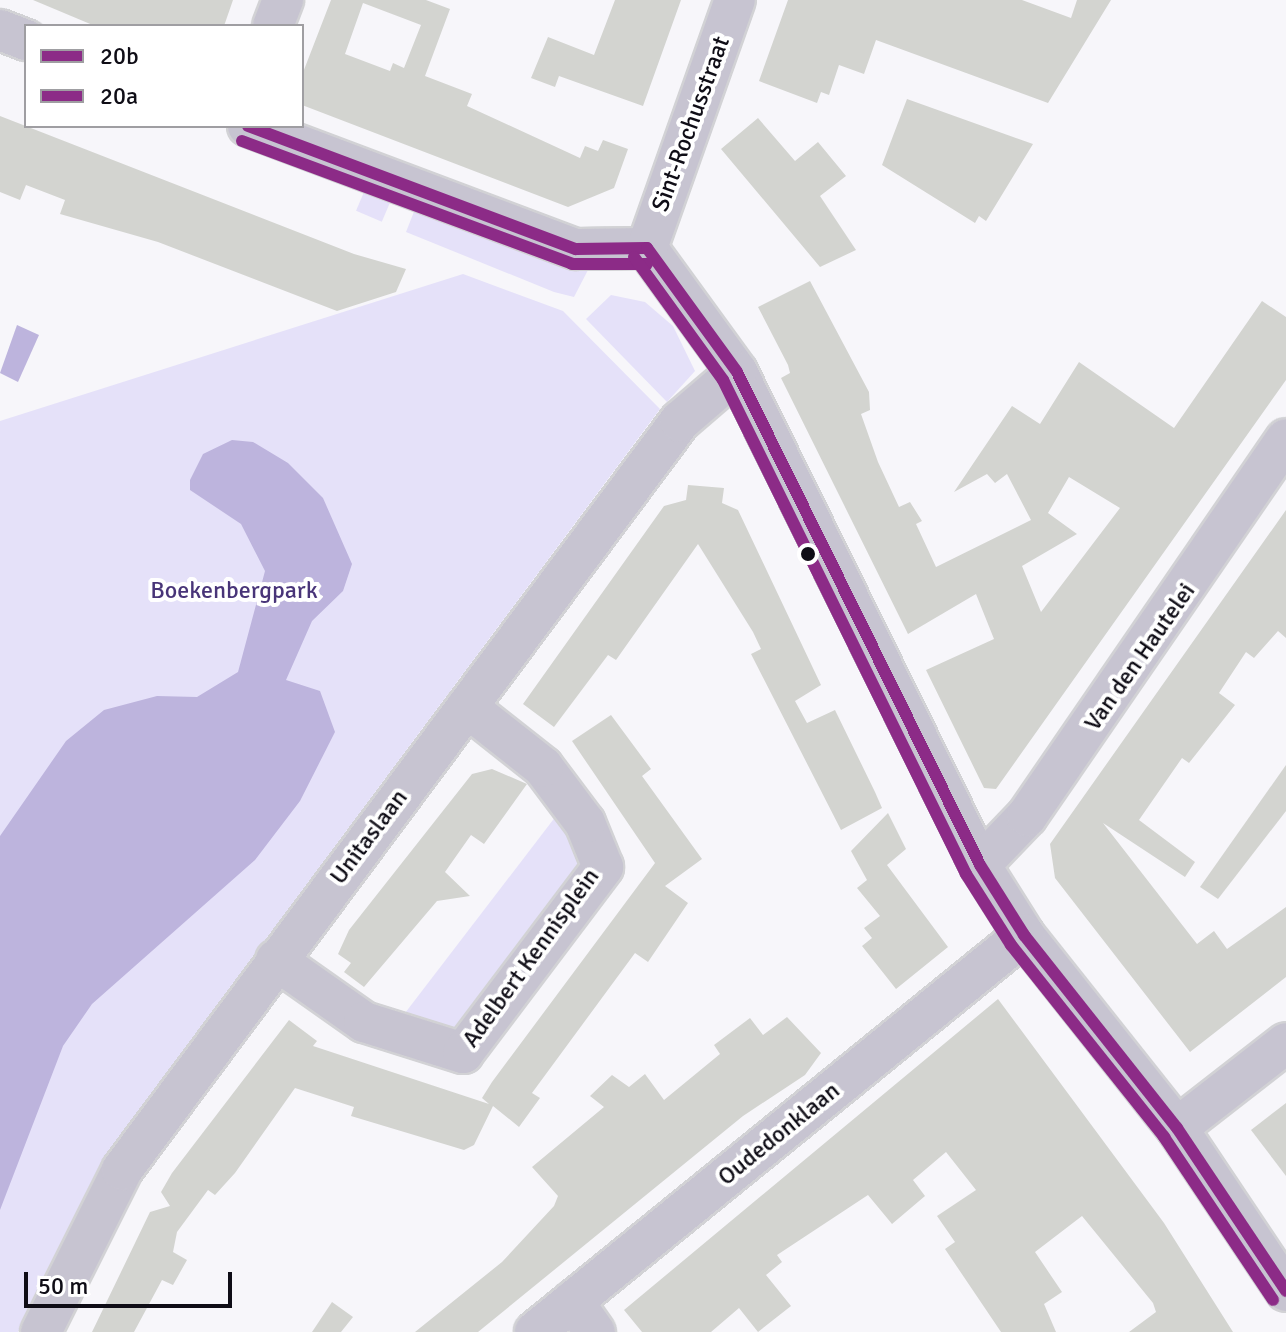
<!DOCTYPE html>
<style>
body{margin:0}
#map{position:relative;width:1286px;height:1332px;overflow:hidden;background:#f7f6fa;font-family:Signika,sans-serif}
div>[style]{position:absolute}
[style*='--x']{left:calc(var(--x)*1px);top:calc(var(--y)*1px);width:calc(var(--w)*1px);rotate:calc(var(--a)*1deg)}
.green>*{inset:0;background:#e5e1f9;transform-origin:0 0}
.water>*{inset:0;background:#bdb4dd}
.building>*{inset:0;background:#d3d4d0}
.roads{filter:drop-shadow(2px 0 #d2d2d5) drop-shadow(-2px 0 #d2d2d5) drop-shadow(0 2px #d2d2d5) drop-shadow(0 -2px #d2d2d5)}
.minor>*{height:40px;margin:-20px;padding:0 20px;transform-origin:20px;border-radius:20px;background:#c7c4d1}
.bus-1>*{height:12px;margin:-6px;padding:0 6px;transform-origin:6px;border-radius:6px;background:#8c2b87}
.bus-2>*{height:12px;margin:-6px;padding:0 6px;transform-origin:6px;border-radius:6px;background:#8c2b87}
.dots>*{width:22px;height:22px;translate:-50% -50%;box-sizing:border-box;border:4px solid #fff;border-radius:50%}
span{translate:-50% -50%;white-space:nowrap;text-align:center;line-height:1.15;-webkit-text-stroke:8px #fff;paint-order:stroke}
.street-label{font-size:24px;color:#0f0d16}
.park-label{font-size:24px;color:#483478}
.legend{position:absolute;left:24px;top:24px;width:280px;height:104px;box-sizing:border-box;background:#fff;border:2px solid #9f9ea2;margin:0;padding:10px 14px;list-style:none;font-size:24px;color:#0f0d16}
.legend li{display:flex;align-items:center;gap:16px;height:40px}
.legend b{width:40px;border:2px solid #9f9ea2}
.scale{position:absolute;left:24px;top:1272px;width:208px;height:36px;box-sizing:border-box;border:4px solid #0f0d16;border-top:0;padding-left:10px;font-size:24px;line-height:28px;white-space:nowrap;color:#0f0d16;-webkit-text-stroke:6px #fff;paint-order:stroke}
</style>
<div id="map">
<div class="green">
<i style="left:367px;top:185px;width:28px;height:28px;rotate:23deg"></i>
<i style="clip-path:polygon(417px 204px,588px 270px,574px 297px,554px 292px,406px 232px)"></i>
<i style="clip-path:polygon(463px 274px,563px 311px,660px 409px,106px 1154px,18px 1332px,0 1332px,0 421px)"></i>
<i style="clip-path:polygon(611px 295px,645px 302px,673px 326px,695px 371px,667px 402px,586px 319px)"></i>
<i style="clip-path:polygon(556px 816px,585px 862px,459px 1035px,402px 1017px)"></i>
</div>
<div class="water">
<i style="clip-path:polygon(17px 325px,39px 335px,18px 382px,0 373px)"></i>
<i style="clip-path:polygon(232px 440px,253px 442px,288px 463px,323px 498px,352px 564px,343px 591px,312px 621px,286px 680px,320px 691px,335px 732px,300px 801px,255px 860px,92px 1004px,63px 1046px,0 1210px,0 836px,66px 741px,104px 710px,157px 696px,197px 697px,238px 672px,265px 571px,241px 524px,190px 490px,190px 480px,203px 454px)"></i>
</div>
<div class="building">
<i style="clip-path:polygon(33px 0,233px 0,224px 26px,95px 26px)"></i>
<i style="clip-path:polygon(evenodd,331px 0,426px 0,450px 9px,425px 76px,472px 94px,467px 106px,580px 158px,585px 146px,598px 151px,603px 140px,628px 149px,614px 188px,568px 207px,302px 105px,302px 75px,331px 0,363px 3px,421px 25px,404px 68px,393px 63px,390px 71px,345px 54px,363px 3px)"></i>
<i style="clip-path:polygon(615px 0,681px 0,643px 106px,559px 76px,555px 87px,531px 78px,548px 37px,594px 55px)"></i>
<i style="clip-path:polygon(788px 0,1022px 0,1071px 18px,1077px 0,1111px 0,1048px 103px,876px 40px,864px 74px,839px 65px,829px 95px,821px 92px,817px 103px,759px 81px)"></i>
<i style="clip-path:polygon(907px 99px,1033px 144px,986px 221px,979px 216px,975px 223px,882px 165px)"></i>
<i style="clip-path:polygon(0 116px,354px 254px,406px 269px,396px 292px,337px 311px,158px 242px,60px 214px,65px 200px,26px 185px,20px 200px,0 192px)"></i>
<i style="clip-path:polygon(758px 118px,795px 161px,818px 142px,846px 176px,820px 196px,856px 250px,820px 267px,721px 149px)"></i>
<i style="clip-path:polygon(evenodd,810px 281px,869px 392px,870px 410px,861px 414px,878px 462px,899px 507px,910px 502px,922px 521px,916px 524px,936px 567px,1031px 520px,1007px 474px,995px 483px,987px 474px,954px 492px,1012px 406px,1040px 424px,1079px 362px,1174px 428px,1262px 301px,1286px 317px,1286px 380px,996px 789px,984px 788px,926px 670px,994px 639px,976px 594px,908px 634px,781px 378px,790px 373px,788px 365px,758px 307px,810px 281px,1069px 477px,1120px 508px,1041px 612px,1022px 566px,1077px 534px,1048px 513px,1069px 477px)"></i>
<i style="clip-path:polygon(688px 485px,724px 488px,722px 503px,738px 510px,821px 685px,795px 701px,807px 723px,835px 710px,875px 792px,882px 808px,841px 830px,751px 654px,761px 649px,753px 632px,698px 544px,616px 660px,608px 655px,554px 727px,523px 704px,664px 506px,686px 500px)"></i>
<i style="clip-path:polygon(1286px 510px,1286px 638px,1278px 631px,1254px 658px,1246px 652px,1219px 693px,1235px 705px,1189px 763px,1182px 758px,1139px 820px,1195px 862px,1185px 877px,1103px 823px,1197px 944px,1214px 931px,1227px 949px,1286px 907px,1286px 977px,1190px 1052px,1055px 878px,1050px 844px)"></i>
<i style="clip-path:polygon(611px 715px,651px 769px,642px 776px,702px 859px,665px 886px,688px 903px,648px 962px,635px 953px,532px 1093px,540px 1098px,519px 1127px,493px 1106px,474px 1145px,464px 1150px,351px 1116px,354px 1107px,295px 1088px,235px 1173px,215px 1195px,208px 1190px,177px 1232px,173px 1252px,187px 1260px,173px 1285px,162px 1280px,134px 1332px,92px 1332px,150px 1212px,170px 1206px,161px 1192px,172px 1173px,289px 1020px,317px 1041px,313px 1046px,489px 1104px,482px 1098px,492px 1082px,655px 863px,572px 741px)"></i>
<i style="clip-path:polygon(1286px 765px,1286px 811px,1218px 899px,1200px 887px)"></i>
<i style="clip-path:polygon(492px 769px,527px 784px,484px 844px,471px 835px,445px 872px,470px 896px,437px 901px,364px 987px,344px 972px,351px 963px,338px 954px,349px 930px,472px 774px)"></i>
<i style="clip-path:polygon(888px 813px,906px 849px,887px 865px,948px 947px,896px 989px,862px 946px,872px 938px,864px 928px,880px 916px,857px 888px,867px 880px,851px 851px)"></i>
<i style="clip-path:polygon(998px 999px,1164px 1223px,1233px 1332px,1129px 1332px,1156px 1312px,1153px 1303px,1082px 1216px,1035px 1252px,1062px 1292px,1044px 1304px,1056px 1332px,1001px 1332px,945px 1249px,955px 1242px,937px 1216px,976px 1190px,946px 1152px,913px 1180px,925px 1196px,892px 1224px,868px 1195px,777px 1255px,782px 1262px,766px 1275px,791px 1306px,758px 1332px,739px 1308px,711px 1332px,642px 1332px,624px 1310px)"></i>
<i style="clip-path:polygon(787px 1017px,821px 1053px,805px 1075px,743px 1116px,478px 1332px,415px 1332px,502px 1262px,554px 1206px,558px 1196px,532px 1167px,604px 1107px,590px 1096px,612px 1075px,629px 1087px,645px 1074px,664px 1100px,720px 1054px,714px 1045px,750px 1018px,763px 1035px)"></i>
<i style="clip-path:polygon(1286px 1103px,1286px 1176px,1251px 1130px)"></i>
<i style="clip-path:polygon(332px 1302px,353px 1317px,341px 1332px,312px 1332px)"></i>
</div>
<div class="roads">
<div class="minor">
<i style="--x:273;--y:26;--w:28;--a:-69"></i>
<i style="--x:0;--y:30;--w:28;--a:21"></i>
<i style="--x:248;--y:126;--w:350;--a:20.6"></i>
<i style="--x:576;--y:249;--w:71;--a:-0.8"></i>
<i style="--x:647;--y:248;--w:153;--a:54"></i>
<i style="--x:737;--y:372;--w:550;--a:63.76"></i>
<i style="--x:980;--y:865;--w:83;--a:57.8"></i>
<i style="--x:1024;--y:935;--w:246;--a:51.6"></i>
<i style="--x:1177;--y:1128;--w:196;--a:56.2"></i>
<i style="--x:647;--y:248;--w:263;--a:-70.5"></i>
<i style="--x:980;--y:865;--w:68;--a:-46.2"></i>
<i style="--x:1027;--y:816;--w:457;--a:-55.5"></i>
<i style="--x:276;--y:960;--w:108;--a:35.2"></i>
<i style="--x:364;--y:1022;--w:104;--a:17.4"></i>
<i style="--x:463;--y:1053;--w:233;--a:-53"></i>
<i style="--x:603;--y:867;--w:48;--a:-112.2"></i>
<i style="--x:585;--y:823;--w:70;--a:-126.9"></i>
<i style="--x:543;--y:767;--w:97;--a:-141.7"></i>
<i style="--x:1177;--y:1128;--w:138;--a:-37.9"></i>
<i style="--x:573;--y:1301;--w:38;--a:55"></i>
<i style="--x:41;--y:1332;--w:181;--a:-63.4"></i>
<i style="--x:122;--y:1170;--w:934;--a:-53.31"></i>
<i style="--x:680;--y:421;--w:75;--a:-40.7"></i>
<i style="--x:535;--y:1332;--w:630;--a:-39.07"></i>
</div>
</div>
<div class="bus-1">
<i style="--x:248;--y:126;--w:350;--a:20.6"></i>
<i style="--x:576;--y:249;--w:71;--a:-0.8"></i>
<i style="--x:647;--y:248;--w:153;--a:54"></i>
<i style="--x:737;--y:372;--w:550;--a:63.76"></i>
<i style="--x:980;--y:865;--w:83;--a:57.8"></i>
<i style="--x:1024;--y:935;--w:246;--a:51.6"></i>
<i style="--x:1177;--y:1128;--w:196;--a:56.2"></i>
</div>
<div class="bus-2">
<i style="--x:242;--y:141;--w:352;--a:20.4"></i>
<i style="--x:572;--y:264;--w:75;--a:0"></i>
<i style="--x:634;--y:257;--w:152;--a:54.1"></i>
<i style="--x:723;--y:380;--w:551;--a:63.81"></i>
<i style="--x:966;--y:874;--w:84;--a:57.6"></i>
<i style="--x:1011;--y:945;--w:246;--a:51.4"></i>
<i style="--x:1164;--y:1137;--w:196;--a:56.2"></i>
</div>
<div class="dots">
<i style="left:808px;top:554px;background:#0f0d16"></i>
</div>
<div class="street-label">
<span style="left:691px;top:124px;rotate:-70deg">Sint-Rochusstraat</span>
<span style="left:1140px;top:657px;rotate:-55deg">Van den Hautelei</span>
<span style="left:369px;top:837px;rotate:-53deg">Unitaslaan</span>
<span style="left:531px;top:958px;rotate:-54deg">Adelbert Kennisplein</span>
<span style="left:779px;top:1134px;rotate:-39deg">Oudedonklaan</span>
</div>
<div class="park-label">
<span style="left:234px;top:591px">Boekenbergpark</span>
</div>
<ul class="legend">
<li><b style="height:10px;background:#8c2b87"></b>20b</li>
<li><b style="height:10px;background:#8c2b87"></b>20a</li>
</ul>
<div class="scale">50 m</div>
</div>
